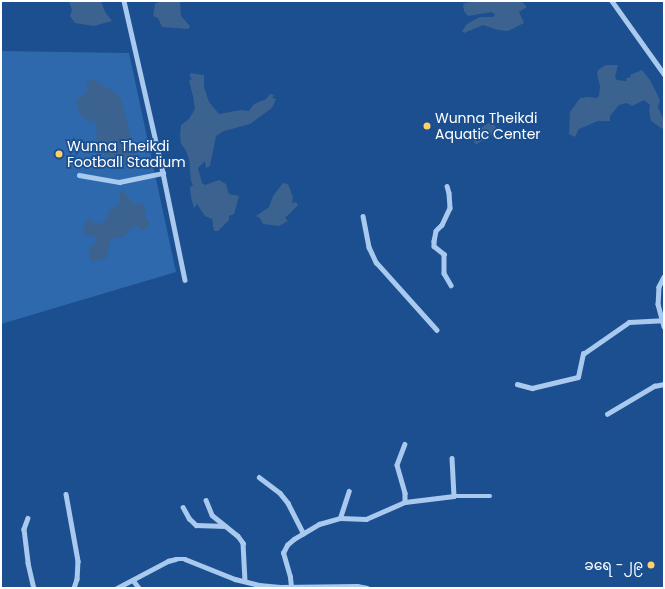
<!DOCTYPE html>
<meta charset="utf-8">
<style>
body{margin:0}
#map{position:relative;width:665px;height:589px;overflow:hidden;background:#1b4f8f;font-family:Poppins,"Noto Sans Myanmar",sans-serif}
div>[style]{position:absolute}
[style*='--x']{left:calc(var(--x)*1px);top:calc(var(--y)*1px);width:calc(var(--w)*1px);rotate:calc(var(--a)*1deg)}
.green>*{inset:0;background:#2e69ad}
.water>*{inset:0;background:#3c6290;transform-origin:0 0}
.minor>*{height:4.5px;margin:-2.25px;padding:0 2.25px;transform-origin:2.25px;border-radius:2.25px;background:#a9c9ee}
.dots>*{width:11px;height:11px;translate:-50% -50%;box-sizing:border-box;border:2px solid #1b4f8f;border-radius:50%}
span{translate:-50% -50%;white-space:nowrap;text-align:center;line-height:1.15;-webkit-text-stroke:3.5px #1b4f8f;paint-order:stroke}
.poi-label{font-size:14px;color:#fff}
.left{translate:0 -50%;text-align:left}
.right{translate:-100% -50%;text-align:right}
.frame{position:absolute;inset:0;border:2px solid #fff;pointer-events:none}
</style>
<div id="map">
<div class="green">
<i style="clip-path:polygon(1px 51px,129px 53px,176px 272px,1px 324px)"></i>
</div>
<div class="water">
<i style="clip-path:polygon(69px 1px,101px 1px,105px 12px,112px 21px,94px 26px,75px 23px,70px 16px,72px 10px)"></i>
<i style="clip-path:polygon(160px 1px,180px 1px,181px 16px,189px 25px,190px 27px,188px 29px,162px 27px,158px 18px,153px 16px,155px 4px)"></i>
<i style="clip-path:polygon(474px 1px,521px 1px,527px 7px,519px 12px,524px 23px,508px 31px,498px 30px,483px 25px,464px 33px,462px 31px,467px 24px,480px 17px,493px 17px,495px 15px,492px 12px,468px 16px,464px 11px,463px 5px,465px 3px)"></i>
<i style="clip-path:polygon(606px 65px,618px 65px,615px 77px,617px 80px,625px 81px,627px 81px,626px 78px,631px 77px,630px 75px,642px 70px,650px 80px,660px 100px,658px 107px,664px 121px,664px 130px,651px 121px,649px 110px,650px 105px,644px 100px,632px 106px,627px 103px,619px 105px,610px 116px,610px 121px,598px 121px,579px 129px,575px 137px,569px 134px,570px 112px,580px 98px,588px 97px,597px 98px,599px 96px,600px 86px,597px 74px,598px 70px)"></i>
<i style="clip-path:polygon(190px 73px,204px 75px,204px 87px,209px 102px,219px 114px,241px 110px,249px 111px,254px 104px,266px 99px,270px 94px,274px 95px,272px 98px,276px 99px,272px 108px,250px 124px,224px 131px,216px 136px,210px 166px,206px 168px,205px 161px,198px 168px,202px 183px,205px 185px,219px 180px,226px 184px,229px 194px,239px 196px,234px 214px,229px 216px,229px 220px,218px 231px,214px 231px,212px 219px,205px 216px,197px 204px,194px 208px,191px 197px,190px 187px,193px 185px,191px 181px,189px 159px,185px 149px,181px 144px,180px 135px,181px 125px,189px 119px,195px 109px,193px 96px,189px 81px,192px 79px,190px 77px)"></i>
<i style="clip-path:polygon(94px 79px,117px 94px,121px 99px,134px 149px,134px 155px,126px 162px,116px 163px,106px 158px,96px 139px,97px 127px,95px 122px,84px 119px,78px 110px,76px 100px,86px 93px,88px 89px,85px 84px)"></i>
<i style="left:492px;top:121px;width:12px;height:26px;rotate:59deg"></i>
<i style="clip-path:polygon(283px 183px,288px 184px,293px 197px,292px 203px,296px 202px,298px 205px,285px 218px,288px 221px,279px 226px,263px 224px,260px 218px,256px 216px,269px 207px,273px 196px)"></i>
<i style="clip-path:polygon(120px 192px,124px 192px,133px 203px,142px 204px,145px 207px,146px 211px,144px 215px,149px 222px,148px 227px,147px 230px,140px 230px,136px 225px,122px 238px,113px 238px,110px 240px,107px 258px,92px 262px,89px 256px,89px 248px,96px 242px,95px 237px,83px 234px,85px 222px,90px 219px,96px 224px,102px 223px,107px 218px,109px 210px,116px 207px,120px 201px)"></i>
</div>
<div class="minor">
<i style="--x:124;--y:1;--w:176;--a:77.2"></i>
<i style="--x:163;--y:173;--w:109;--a:78.4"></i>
<i style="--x:612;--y:1;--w:90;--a:54.5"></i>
<i style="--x:79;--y:175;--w:41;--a:9.9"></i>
<i style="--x:119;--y:182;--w:45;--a:-11.6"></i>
<i style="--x:447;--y:186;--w:7;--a:74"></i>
<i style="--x:449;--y:193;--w:15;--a:86"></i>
<i style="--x:450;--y:208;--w:19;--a:115"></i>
<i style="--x:442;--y:225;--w:8;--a:135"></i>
<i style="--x:436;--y:231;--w:10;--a:101"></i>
<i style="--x:434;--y:241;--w:5;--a:90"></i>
<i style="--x:434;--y:246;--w:13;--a:39"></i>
<i style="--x:444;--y:254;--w:19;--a:90"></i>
<i style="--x:444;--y:273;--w:14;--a:60"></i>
<i style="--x:363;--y:216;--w:32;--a:79"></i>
<i style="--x:369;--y:247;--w:17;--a:65"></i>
<i style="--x:376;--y:262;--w:91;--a:48.1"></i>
<i style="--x:664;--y:277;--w:11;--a:117"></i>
<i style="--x:659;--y:287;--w:17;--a:93"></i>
<i style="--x:658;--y:304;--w:23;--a:75"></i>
<i style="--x:517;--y:384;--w:16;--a:15"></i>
<i style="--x:532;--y:388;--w:47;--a:-13.4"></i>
<i style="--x:578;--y:377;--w:24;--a:-78"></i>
<i style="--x:583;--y:354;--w:56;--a:-34.8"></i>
<i style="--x:629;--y:322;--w:33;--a:-3"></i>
<i style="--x:607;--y:414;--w:55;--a:-30.8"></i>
<i style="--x:654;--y:386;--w:10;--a:-11"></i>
<i style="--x:405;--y:444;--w:22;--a:111"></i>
<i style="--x:397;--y:465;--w:29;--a:74"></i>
<i style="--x:405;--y:493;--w:9;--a:90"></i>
<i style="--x:452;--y:458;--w:38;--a:87"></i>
<i style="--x:259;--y:477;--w:26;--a:37"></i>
<i style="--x:280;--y:493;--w:13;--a:51"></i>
<i style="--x:288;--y:503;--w:34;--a:63"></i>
<i style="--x:66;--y:494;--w:68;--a:79.8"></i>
<i style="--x:78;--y:561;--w:18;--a:93"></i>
<i style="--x:77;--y:579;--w:9;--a:108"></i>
<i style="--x:206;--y:500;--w:16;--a:68"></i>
<i style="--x:212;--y:515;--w:33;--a:39"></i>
<i style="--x:238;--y:536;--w:9;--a:54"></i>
<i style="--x:243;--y:543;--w:38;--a:87"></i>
<i style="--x:183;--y:507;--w:13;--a:61"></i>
<i style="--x:189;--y:518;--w:10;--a:45"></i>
<i style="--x:196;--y:525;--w:29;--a:2"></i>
<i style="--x:28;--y:518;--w:12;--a:110"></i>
<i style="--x:24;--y:529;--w:34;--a:83"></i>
<i style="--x:28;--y:563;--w:26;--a:77"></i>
<i style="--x:340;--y:518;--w:28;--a:-72"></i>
<i style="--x:133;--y:580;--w:10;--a:53"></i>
<i style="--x:291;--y:587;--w:10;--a:-96"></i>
<i style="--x:290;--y:577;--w:25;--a:-106"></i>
<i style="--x:283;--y:553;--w:9;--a:-63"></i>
<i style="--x:287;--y:545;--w:9;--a:-41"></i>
<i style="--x:294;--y:539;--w:29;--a:-31"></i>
<i style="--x:319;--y:524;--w:22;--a:-16"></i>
<i style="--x:340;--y:518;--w:26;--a:2"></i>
<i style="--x:366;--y:519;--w:43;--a:-23.6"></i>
<i style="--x:405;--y:502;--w:49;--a:-7"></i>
<i style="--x:454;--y:496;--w:36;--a:0"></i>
<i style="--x:117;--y:588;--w:58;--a:-27.9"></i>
<i style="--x:168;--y:561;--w:8;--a:-14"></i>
<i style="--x:176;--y:559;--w:9;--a:0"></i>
<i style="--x:185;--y:559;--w:54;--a:21.8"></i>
<i style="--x:235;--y:579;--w:25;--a:14"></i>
<i style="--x:259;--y:585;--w:21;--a:5"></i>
<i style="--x:280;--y:587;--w:77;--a:-0.7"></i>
<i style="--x:357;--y:586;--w:10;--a:11"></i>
</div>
<div class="dots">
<i style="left:427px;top:126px;background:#ffd166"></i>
<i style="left:59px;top:154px;background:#ffd166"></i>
<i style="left:651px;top:565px;background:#ffd166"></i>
</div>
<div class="poi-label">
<span class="left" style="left:435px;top:126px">Wunna Theikdi<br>Aquatic Center</span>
<span class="left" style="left:67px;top:154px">Wunna Theikdi<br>Football Stadium</span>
<span class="right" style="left:643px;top:565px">ခရေ -၂၉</span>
</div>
<div class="frame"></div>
</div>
